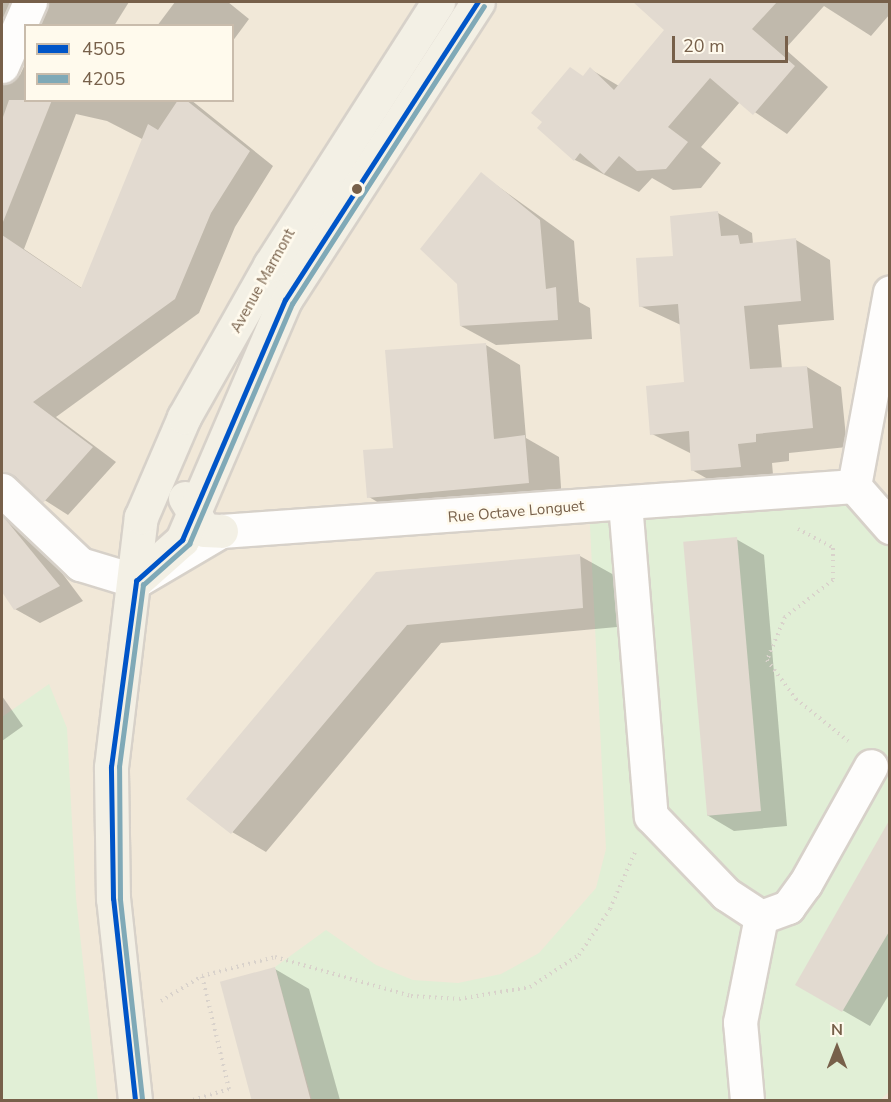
<!DOCTYPE html>
<style>
body{margin:0}
#map{position:relative;width:891px;height:1102px;overflow:hidden;background:#f8f4eb;font-family:"Nunito Sans",sans-serif}
div>[style]{position:absolute}
[style*='--x']{left:calc(var(--x)*1px);top:calc(var(--y)*1px);width:calc(var(--w)*1px);rotate:calc(var(--a)*1deg)}
.residential>*{inset:0;background:#f1e8d8}
.green>*{inset:0;background:#e1efd6}
.shadow>*{inset:0;background:#0003}
.building>*{inset:0;background:#e2dad0;transform-origin:0 0}
.path>*{height:4px;margin-top:-2px;transform-origin:0;background:repeating-linear-gradient(90deg,#d9d2cb 0 1.5px,transparent 0 6px)}
.roads{filter:drop-shadow(2px 0 #d7d1c9) drop-shadow(-2px 0 #d7d1c9) drop-shadow(0 2px #d7d1c9) drop-shadow(0 -2px #d7d1c9)}
.minor>*{height:33px;margin:-16.5px;padding:0 16.5px;transform-origin:16.5px;border-radius:16.5px;background:#fefdfc}
.major>*{height:33px;margin:-16.5px;padding:0 16.5px;transform-origin:16.5px;border-radius:16.5px;background:#f3f0e5}
.bus-1>*{height:4.5px;margin:-2.25px;padding:0 2.25px;transform-origin:2.25px;border-radius:2.25px;background:#0055c8}
.bus-2>*{height:4.5px;margin:-2.25px;padding:0 2.25px;transform-origin:2.25px;border-radius:2.25px;background:#7fa9b7}
.dots>*{width:16px;height:16px;translate:-50% -50%;box-sizing:border-box;border:3px solid #fffaed;border-radius:50%}
span{translate:-50% -50%;white-space:nowrap;text-align:center;line-height:1.15;-webkit-text-stroke:5px #fffaed;paint-order:stroke}
.street-label{font-size:15px;color:#77604a}
.frame{position:absolute;inset:0;border:3px solid #77604a;pointer-events:none}
.legend{position:absolute;left:24px;top:24px;width:210px;height:78px;box-sizing:border-box;background:#fffaed;border:2px solid #c9bcac;margin:0;padding:8px 10px;list-style:none;font-size:18px;color:#77604a}
.legend li{display:flex;align-items:center;gap:12px;height:30px}
.legend b{width:30px;border:2px solid #c9bcac}
.north{position:absolute;left:807px;top:1018px;width:60px;height:60px;-webkit-text-stroke:4px #fffaed;paint-order:stroke;rotate:0deg;font-size:16px;font-weight:700;line-height:24px;text-align:center;color:#77604a}
.north::after{content:'';display:block;margin:auto;width:21px;height:27px;background:#77604a;clip-path:polygon(50% 0,100% 100%,50% 72%,0 100%)}
.scale{position:absolute;left:672px;top:36px;width:116px;height:27px;box-sizing:border-box;border:3px solid #77604a;border-top:0;padding-left:8px;font-size:18px;line-height:21px;white-space:nowrap;color:#77604a;-webkit-text-stroke:4px #fffaed;paint-order:stroke}
</style>
<div id="map">
<div class="residential">
<i style="clip-path:polygon(evenodd,2px 2px,889px 2px,889px 1100px,2px 1100px,2px 2px,26px 26px,232px 26px,232px 100px,26px 100px,26px 26px)"></i>
</div>
<div class="green">
<i style="clip-path:polygon(854px 486px,889px 527px,890px 1091px,880px 1100px,312px 1100px,275px 967px,326px 930px,376px 965px,413px 980px,458px 983px,501px 974px,539px 953px,596px 888px,606px 849px,589px 506px)"></i>
<i style="clip-path:polygon(49px 684px,67px 728px,76px 898px,98px 1100px,2px 1100px,2px 717px)"></i>
</div>
<div class="shadow">
<i style="clip-path:polygon(2px 2px,22px 2px,2px 47px)"></i>
<i style="clip-path:polygon(49px 2px,129px 2px,114px 26px,40px 26px)"></i>
<i style="clip-path:polygon(175px 2px,228px 2px,249px 19px,232px 42px,232px 26px,157px 26px)"></i>
<i style="clip-path:polygon(646px 2px,890px 2px,890px 14px,871px 36px,824px 6px,785px 49px,828px 87px,787px 134px,740px 102px,701px 147px,721px 163px,701px 188px,673px 190px,652px 178px,639px 192px,575px 160px,539px 128px,590px 69px,619px 86px,667px 30px,641px 7px)"></i>
<i style="clip-path:polygon(evenodd,26px 62px,26px 100px,191px 100px,273px 166px,235px 227px,199px 313px,56px 417px,116px 462px,68px 515px,21px 485px,44px 549px,83px 601px,40px 623px,15px 609px,2px 590px,2px 84px,20px 75px,26px 62px,76px 114px,107px 121px,144px 140px,83px 289px,24px 249px,76px 114px)"></i>
<i style="clip-path:polygon(481px 174px,574px 241px,579px 302px,590px 308px,592px 339px,496px 345px,461px 326px)"></i>
<i style="clip-path:polygon(718px 213px,752px 233px,753px 244px,796px 240px,830px 260px,834px 320px,778px 325px,782px 369px,807px 367px,841px 387px,847px 447px,789px 453px,789px 461px,772px 463px,774px 486px,727px 490px,692px 470px,692px 454px,652px 434px,685px 384px,681px 325px,640px 306px,674px 257px)"></i>
<i style="clip-path:polygon(486px 345px,520px 365px,526px 438px,559px 457px,562px 502px,403px 517px,369px 497px,394px 450px)"></i>
<i style="clip-path:polygon(736px 539px,764px 555px,787px 826px,734px 831px,707px 815px)"></i>
<i style="clip-path:polygon(580px 556px,614px 575px,617px 627px,441px 643px,266px 852px,232px 832px,377px 574px)"></i>
<i style="clip-path:polygon(2px 696px,23px 726px,2px 741px)"></i>
<i style="clip-path:polygon(890px 822px,890px 993px,870px 1026px,797px 984px)"></i>
<i style="clip-path:polygon(275px 969px,309px 989px,340px 1100px,254px 1100px)"></i>
</div>
<div class="building">
<i style="clip-path:polygon(633px 2px,777px 2px,752px 29px,795px 66px,753px 115px,710px 78px,668px 127px,688px 142px,666px 169px,637px 171px,619px 156px,604px 174px,580px 153px,574px 161px,537px 128px,542px 122px,531px 113px,570px 67px,583px 76px,590px 67px,614px 90px,664px 30px)"></i>
<i style="clip-path:polygon(9px 100px,52px 100px,3px 222px,2px 120px)"></i>
<i style="clip-path:polygon(178px 100px,186px 100px,250px 151px,211px 213px,175px 299px,33px 402px,93px 447px,43px 503px,15px 476px,2px 472px,2px 235px,81px 288px,148px 124px,158px 130px)"></i>
<i style="clip-path:polygon(481px 172px,540px 220px,546px 289px,556px 287px,558px 320px,460px 326px,457px 284px,420px 249px)"></i>
<i style="clip-path:polygon(718px 211px,721px 236px,738px 235px,740px 244px,796px 238px,801px 301px,744px 306px,750px 369px,807px 366px,813px 428px,756px 434px,756px 442px,738px 444px,741px 467px,691px 471px,689px 431px,650px 435px,646px 386px,684px 382px,678px 304px,639px 307px,636px 258px,673px 256px,670px 216px)"></i>
<i style="clip-path:polygon(486px 343px,494px 439px,525px 435px,529px 483px,367px 498px,363px 450px,393px 448px,385px 350px)"></i>
<i style="clip-path:polygon(2px 515px,60px 586px,14px 610px,2px 592px)"></i>
<i style="left:737px;top:537px;width:275px;height:54px;rotate:85deg"></i>
<i style="clip-path:polygon(580px 554px,583px 608px,407px 625px,231px 834px,186px 799px,376px 572px)"></i>
<i style="clip-path:polygon(890px 819px,890px 930px,842px 1012px,795px 985px)"></i>
<i style="left:275px;top:967px;width:139px;height:57px;rotate:75deg"></i>
</div>
<div class="path">
<i style="--x:798;--y:529;--w:40;--a:28"></i>
<i style="--x:833;--y:548;--w:32;--a:90"></i>
<i style="--x:833;--y:580;--w:61;--a:142.4"></i>
<i style="--x:785;--y:617;--w:47;--a:112.7"></i>
<i style="--x:767;--y:660;--w:49;--a:53.4"></i>
<i style="--x:796;--y:699;--w:67;--a:38.9"></i>
<i style="--x:161;--y:1001;--w:48;--a:-31.4"></i>
<i style="--x:193;--y:1100;--w:38;--a:-17"></i>
<i style="--x:229;--y:1089;--w:116;--a:-103.4"></i>
<i style="--x:202;--y:976;--w:75;--a:-14.6"></i>
<i style="--x:275;--y:957;--w:141;--a:16"></i>
<i style="--x:411;--y:996;--w:48;--a:3.6"></i>
<i style="--x:459;--y:999;--w:72;--a:-9.6"></i>
<i style="--x:530;--y:987;--w:59;--a:-33.1"></i>
<i style="--x:579;--y:955;--w:55;--a:-56"></i>
<i style="--x:610;--y:909;--w:62;--a:-66.3"></i>
</div>
<div class="roads">
<div class="minor">
<i style="--x:2;--y:66;--w:70;--a:-66.4"></i>
<i style="--x:854;--y:486;--w:197;--a:-79.5"></i>
<i style="--x:854;--y:486;--w:55;--a:48.7"></i>
<i style="--x:2;--y:490;--w:108;--a:43.5"></i>
<i style="--x:80;--y:564;--w:59;--a:16.9"></i>
<i style="--x:136;--y:581;--w:99;--a:-30.5"></i>
<i style="--x:221;--y:531;--w:635;--a:-4.07"></i>
<i style="--x:625;--y:503;--w:314;--a:85.3"></i>
<i style="--x:651;--y:816;--w:108;--a:46.1"></i>
<i style="--x:726;--y:894;--w:42;--a:33.3"></i>
<i style="--x:761;--y:917;--w:29;--a:-20"></i>
<i style="--x:788;--y:907;--w:29;--a:-54"></i>
<i style="--x:805;--y:884;--w:135;--a:-60.8"></i>
<i style="--x:747;--y:1100;--w:78;--a:-95.1"></i>
<i style="--x:740;--y:1022;--w:107;--a:-78.7"></i>
</div>
<div class="major">
<i style="--x:185;--y:498;--w:37;--a:59"></i>
<i style="--x:204;--y:530;--w:17;--a:3"></i>
<i style="--x:136;--y:581;--w:62;--a:-41.7"></i>
<i style="--x:182;--y:540;--w:261;--a:-66.8"></i>
<i style="--x:285;--y:300;--w:355;--a:-57.1"></i>
<i style="--x:135;--y:1100;--w:202;--a:-96.2"></i>
<i style="--x:113;--y:899;--w:132;--a:-90.9"></i>
<i style="--x:111;--y:767;--w:252;--a:-83.2"></i>
<i style="--x:141;--y:517;--w:109;--a:-66.7"></i>
<i style="--x:184;--y:417;--w:175;--a:-60.5"></i>
<i style="--x:270;--y:265;--w:312;--a:-57.4"></i>
</div>
</div>
<div class="bus-1">
<i style="--x:135;--y:1100;--w:202;--a:-96.2"></i>
<i style="--x:113;--y:899;--w:132;--a:-90.9"></i>
<i style="--x:111;--y:767;--w:188;--a:-82.3"></i>
<i style="--x:136;--y:581;--w:62;--a:-41.7"></i>
<i style="--x:182;--y:540;--w:261;--a:-66.8"></i>
<i style="--x:285;--y:300;--w:355;--a:-57.1"></i>
</div>
<div class="bus-2">
<i style="--x:142;--y:1099;--w:201;--a:-96.3"></i>
<i style="--x:120;--y:899;--w:132;--a:-90.4"></i>
<i style="--x:119;--y:767;--w:184;--a:-82.5"></i>
<i style="--x:143;--y:585;--w:62;--a:-41.7"></i>
<i style="--x:189;--y:544;--w:261;--a:-66.8"></i>
<i style="--x:292;--y:304;--w:354;--a:-57.2"></i>
</div>
<div class="dots">
<i style="left:357px;top:189px;background:#77604a"></i>
</div>
<div class="street-label">
<span style="left:263px;top:281px;rotate:-61deg">Avenue Marmont</span>
<span style="left:516px;top:512px;rotate:-5deg">Rue Octave Longuet</span>
</div>
<div class="frame"></div>
<ul class="legend">
<li><b style="height:8px;background:#0055c8"></b>4505</li>
<li><b style="height:8px;background:#7fa9b7"></b>4205</li>
</ul>
<div class="north">N</div>
<div class="scale">20 m</div>
</div>
